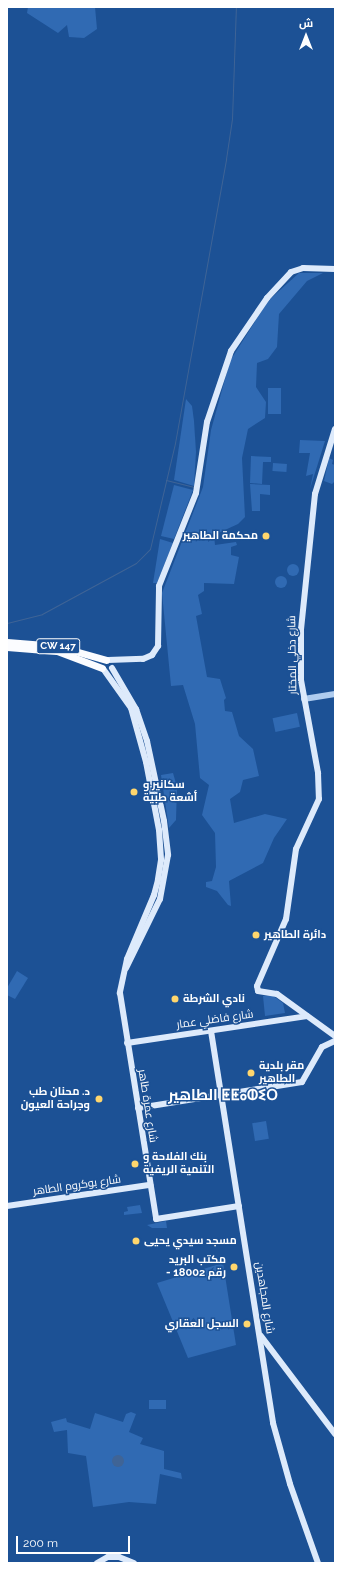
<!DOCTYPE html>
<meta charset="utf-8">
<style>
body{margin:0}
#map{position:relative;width:342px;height:1570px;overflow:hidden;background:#1c5195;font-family:Raleway,Cairo,"Noto Sans Tifinagh",sans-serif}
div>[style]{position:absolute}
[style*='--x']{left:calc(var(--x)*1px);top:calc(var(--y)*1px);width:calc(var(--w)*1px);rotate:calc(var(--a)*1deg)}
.green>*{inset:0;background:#306ab3;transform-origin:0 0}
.round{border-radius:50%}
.water>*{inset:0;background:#3f6496}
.stream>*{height:1px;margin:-0.5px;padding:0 0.5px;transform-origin:0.5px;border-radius:0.5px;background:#3f6496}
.tertiary>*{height:5.5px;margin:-2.75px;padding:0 2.75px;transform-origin:2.75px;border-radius:2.75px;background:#afccef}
.secondary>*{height:6px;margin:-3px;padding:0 3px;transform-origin:3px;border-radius:3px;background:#ddeafb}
.trunk>*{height:7px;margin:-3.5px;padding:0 3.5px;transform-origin:3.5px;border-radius:3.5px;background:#fbfcff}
.dots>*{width:11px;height:11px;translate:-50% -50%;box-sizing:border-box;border:2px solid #1c5195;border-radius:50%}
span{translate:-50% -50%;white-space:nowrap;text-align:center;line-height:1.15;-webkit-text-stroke:3px #1c5195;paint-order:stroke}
.shield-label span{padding:1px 3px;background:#1c5195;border:1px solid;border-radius:3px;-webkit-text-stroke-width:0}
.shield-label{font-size:10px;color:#fff;font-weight:700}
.poi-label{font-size:11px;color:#fff;font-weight:700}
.right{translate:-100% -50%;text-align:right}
.left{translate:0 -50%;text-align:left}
.street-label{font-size:11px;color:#fff}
.district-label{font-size:15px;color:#fff;font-weight:700}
.frame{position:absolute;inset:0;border:8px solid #fff;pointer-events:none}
.north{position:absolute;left:286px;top:16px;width:40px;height:40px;-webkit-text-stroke:3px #1c5195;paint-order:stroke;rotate:0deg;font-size:11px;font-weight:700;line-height:16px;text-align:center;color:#fff}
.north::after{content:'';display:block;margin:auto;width:14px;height:18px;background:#fff;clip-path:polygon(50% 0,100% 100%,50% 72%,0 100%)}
.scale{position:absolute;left:16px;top:1536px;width:114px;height:18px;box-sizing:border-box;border:2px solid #fff;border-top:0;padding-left:5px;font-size:12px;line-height:14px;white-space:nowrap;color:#fff;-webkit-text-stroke:3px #1c5195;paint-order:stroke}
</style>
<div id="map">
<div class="green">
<i style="clip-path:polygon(28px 7px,95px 7px,97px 29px,84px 38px,69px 37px,67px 25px,58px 33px,27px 13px)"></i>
<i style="clip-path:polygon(299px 273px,323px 273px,307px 281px,279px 314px,277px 347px,268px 359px,257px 363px,256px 387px,266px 402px,265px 418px,248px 429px,242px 458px,245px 517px,238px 524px,214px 535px,215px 545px,236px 542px,237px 545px,231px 547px,231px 555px,239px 557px,234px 584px,204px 583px,204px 591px,198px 595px,202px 614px,196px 616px,207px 677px,220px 679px,226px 698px,224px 700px,225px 711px,232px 712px,239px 736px,253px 749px,259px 776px,243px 780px,240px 792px,230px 799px,234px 823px,265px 814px,287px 819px,274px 838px,263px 863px,229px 881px,231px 906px,228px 905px,217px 891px,206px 887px,206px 882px,212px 881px,216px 867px,215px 833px,202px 815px,209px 785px,200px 778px,195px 724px,183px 685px,171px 686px,162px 593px,203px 487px,211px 430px,230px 361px,268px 301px)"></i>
<i style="left:268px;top:388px;width:13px;height:26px"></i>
<i style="clip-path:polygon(186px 399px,192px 406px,194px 421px,196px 452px,194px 486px,174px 480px)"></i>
<i style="clip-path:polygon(300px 440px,325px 441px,310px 489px,313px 474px,306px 476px,310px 453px,299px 453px)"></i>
<i style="clip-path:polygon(251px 456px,271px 457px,271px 462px,263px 462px,262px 484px,250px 483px)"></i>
<i style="clip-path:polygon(329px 458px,333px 460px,332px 464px,335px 465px,335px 481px,332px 484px,324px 481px)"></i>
<i style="left:273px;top:463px;width:14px;height:8px;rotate:4deg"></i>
<i style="clip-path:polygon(250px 484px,270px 485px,270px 495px,260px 494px,260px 511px,252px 511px)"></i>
<i style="clip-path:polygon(174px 485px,193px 490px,174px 539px,161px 536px)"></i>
<i style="clip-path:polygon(160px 539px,173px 543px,157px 583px,153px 583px)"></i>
<i class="round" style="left:287px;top:564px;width:12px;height:12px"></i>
<i class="round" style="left:275px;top:576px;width:12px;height:12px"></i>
<i style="left:297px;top:713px;width:14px;height:25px;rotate:78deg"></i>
<i style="clip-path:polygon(173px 773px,177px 787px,176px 820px,169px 828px,161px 775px)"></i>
<i style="clip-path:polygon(17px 971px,28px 978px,15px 999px,7px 995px,7px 988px)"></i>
<i style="clip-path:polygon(272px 995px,283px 1003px,285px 1013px,265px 1016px,263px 996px)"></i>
<i style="left:266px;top:1121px;width:18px;height:14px;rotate:81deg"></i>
<i style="clip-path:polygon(140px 1205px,142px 1213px,124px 1215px,124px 1212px,128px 1211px,127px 1207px)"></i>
<i style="clip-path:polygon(166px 1221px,167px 1228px,152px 1228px,147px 1225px)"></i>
<i style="clip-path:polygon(223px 1263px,236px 1345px,188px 1358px,157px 1283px)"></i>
<i style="left:149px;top:1400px;width:17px;height:9px"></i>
<i style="clip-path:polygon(131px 1412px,136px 1414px,129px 1432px,143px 1438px,140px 1444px,164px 1451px,164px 1469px,181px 1473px,182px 1479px,160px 1474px,156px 1504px,129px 1502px,93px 1507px,86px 1456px,68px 1453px,67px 1430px,54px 1432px,51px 1422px,66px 1418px,67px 1422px,90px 1429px,95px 1413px,123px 1422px,126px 1414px)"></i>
</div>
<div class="water">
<i class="round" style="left:112px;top:1455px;width:12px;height:12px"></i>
</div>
<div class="stream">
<i style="--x:166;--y:480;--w:29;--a:14"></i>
<i style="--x:7;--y:623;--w:36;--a:-14"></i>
<i style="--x:42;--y:614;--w:107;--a:-28.5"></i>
<i style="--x:136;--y:563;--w:20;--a:-45"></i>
<i style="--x:150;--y:549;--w:109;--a:-76.7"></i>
<i style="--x:175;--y:443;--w:289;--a:-79.8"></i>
<i style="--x:226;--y:159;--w:40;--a:-81.5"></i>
<i style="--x:232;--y:119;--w:112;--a:-88"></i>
</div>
<div class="tertiary">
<i style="--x:304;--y:699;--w:31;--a:-9"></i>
</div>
<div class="secondary">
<i style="--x:335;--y:429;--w:68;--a:107.1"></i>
<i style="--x:315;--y:494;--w:136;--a:95.9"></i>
<i style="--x:301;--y:629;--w:51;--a:90"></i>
<i style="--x:301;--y:680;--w:95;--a:79.6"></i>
<i style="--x:318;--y:773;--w:26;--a:88"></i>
<i style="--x:319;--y:799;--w:55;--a:114.7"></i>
<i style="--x:296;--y:849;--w:71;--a:98.1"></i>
<i style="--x:286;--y:919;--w:73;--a:113.4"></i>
<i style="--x:257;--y:986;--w:5;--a:79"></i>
<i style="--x:258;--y:991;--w:19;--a:9"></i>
<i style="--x:277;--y:994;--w:72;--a:35.9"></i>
<i style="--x:108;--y:660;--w:35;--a:-2"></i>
<i style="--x:143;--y:659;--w:10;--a:-24"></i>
<i style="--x:152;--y:655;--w:11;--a:-56"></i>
<i style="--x:158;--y:646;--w:60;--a:-89"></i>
<i style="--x:159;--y:586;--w:100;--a:-68.3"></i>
<i style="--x:196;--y:493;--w:72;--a:-81.2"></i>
<i style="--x:207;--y:422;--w:75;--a:-71.3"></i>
<i style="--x:231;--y:351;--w:64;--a:-55.8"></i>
<i style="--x:267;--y:298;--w:35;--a:-47"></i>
<i style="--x:291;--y:272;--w:13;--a:-18"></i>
<i style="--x:303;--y:268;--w:32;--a:2"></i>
<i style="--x:112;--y:668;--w:48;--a:59.7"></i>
<i style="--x:136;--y:709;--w:34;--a:71"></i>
<i style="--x:147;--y:741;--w:82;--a:78"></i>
<i style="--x:164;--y:821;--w:34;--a:83"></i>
<i style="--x:168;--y:855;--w:45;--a:100.3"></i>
<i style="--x:160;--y:899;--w:77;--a:116.2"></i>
<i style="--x:104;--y:670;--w:47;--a:54.6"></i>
<i style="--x:131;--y:708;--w:56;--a:74.5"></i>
<i style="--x:146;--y:762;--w:69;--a:79.2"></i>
<i style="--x:159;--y:830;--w:30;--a:86"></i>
<i style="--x:161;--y:860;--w:20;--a:99"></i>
<i style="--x:158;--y:880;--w:16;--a:105"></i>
<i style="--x:154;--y:895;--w:69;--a:112.9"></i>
<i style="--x:127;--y:959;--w:35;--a:102"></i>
<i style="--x:120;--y:993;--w:229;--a:80.9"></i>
<i style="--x:156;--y:1219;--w:84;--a:-8.9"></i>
<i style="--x:211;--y:1031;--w:397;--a:81"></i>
<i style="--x:273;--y:1423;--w:63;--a:74.4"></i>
<i style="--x:290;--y:1484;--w:84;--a:70.5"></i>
<i style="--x:127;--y:1043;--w:182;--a:-8.5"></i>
<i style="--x:138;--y:1108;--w:166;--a:-9"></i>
<i style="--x:302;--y:1082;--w:40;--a:-60.3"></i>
<i style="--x:322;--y:1047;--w:14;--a:-25"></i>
<i style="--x:7;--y:1206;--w:145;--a:-8.4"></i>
<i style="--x:261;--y:1336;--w:123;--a:52.9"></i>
<i style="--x:97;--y:1563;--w:13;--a:-29"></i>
<i style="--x:108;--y:1557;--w:11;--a:0"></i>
<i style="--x:119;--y:1557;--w:16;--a:22"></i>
</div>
<div class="trunk">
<i style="--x:7;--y:642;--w:50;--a:4.6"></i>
<i style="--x:57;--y:646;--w:51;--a:15.9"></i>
<i style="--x:7;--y:647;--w:50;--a:4.6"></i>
<i style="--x:57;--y:651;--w:48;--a:20.7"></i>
</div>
<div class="dots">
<i style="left:266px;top:536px;background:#ffd66d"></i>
<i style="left:134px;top:792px;background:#ffd66d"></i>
<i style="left:256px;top:935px;background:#ffd66d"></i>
<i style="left:175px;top:999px;background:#ffd66d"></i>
<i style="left:251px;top:1073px;background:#ffd66d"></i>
<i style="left:99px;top:1099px;background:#ffd66d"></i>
<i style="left:135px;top:1164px;background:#ffd66d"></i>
<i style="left:136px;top:1241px;background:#ffd66d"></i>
<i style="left:234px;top:1267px;background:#ffd66d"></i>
<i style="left:247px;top:1324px;background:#ffd66d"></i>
</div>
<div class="shield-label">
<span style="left:58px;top:646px">CW 147</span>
</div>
<div class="poi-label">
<span class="right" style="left:258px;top:536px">محكمة الطاهير</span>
<span class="left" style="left:143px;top:792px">سكانير و<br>أشعة طبية</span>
<span class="left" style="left:264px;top:935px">دائرة الطاهير</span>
<span class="left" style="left:183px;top:999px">نادي الشرطة</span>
<span class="left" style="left:259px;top:1073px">مقر بلدية<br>الطاهير</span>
<span class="right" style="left:90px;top:1099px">د. محنان طب<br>وجراحة العيون</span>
<span class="left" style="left:143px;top:1164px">بنك الفلاحة و<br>التنمية الريفية</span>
<span class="left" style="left:144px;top:1241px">مسجد سيدي يحيى</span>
<span class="right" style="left:226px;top:1267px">مكتب البريد<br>- رقم 18002</span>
<span class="right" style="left:239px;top:1324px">السجل العقاري</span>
</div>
<div class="street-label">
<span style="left:293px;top:655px;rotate:-91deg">شارع دخلي المختار</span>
<span style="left:215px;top:1020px;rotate:-8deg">شارع فاضلي عمار</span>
<span style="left:147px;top:1106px;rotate:81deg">شارع عمرة طاهر</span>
<span style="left:77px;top:1186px;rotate:-8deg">شارع بوكروم الطاهر</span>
<span style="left:264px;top:1298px;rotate:81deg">شارع المجاهدين</span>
</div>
<div class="district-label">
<span style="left:223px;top:1096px">الطاهير ⵟⵟⴰⵀⵉⵔ</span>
</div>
<div class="frame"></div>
<div class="north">ش</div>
<div class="scale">200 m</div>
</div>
